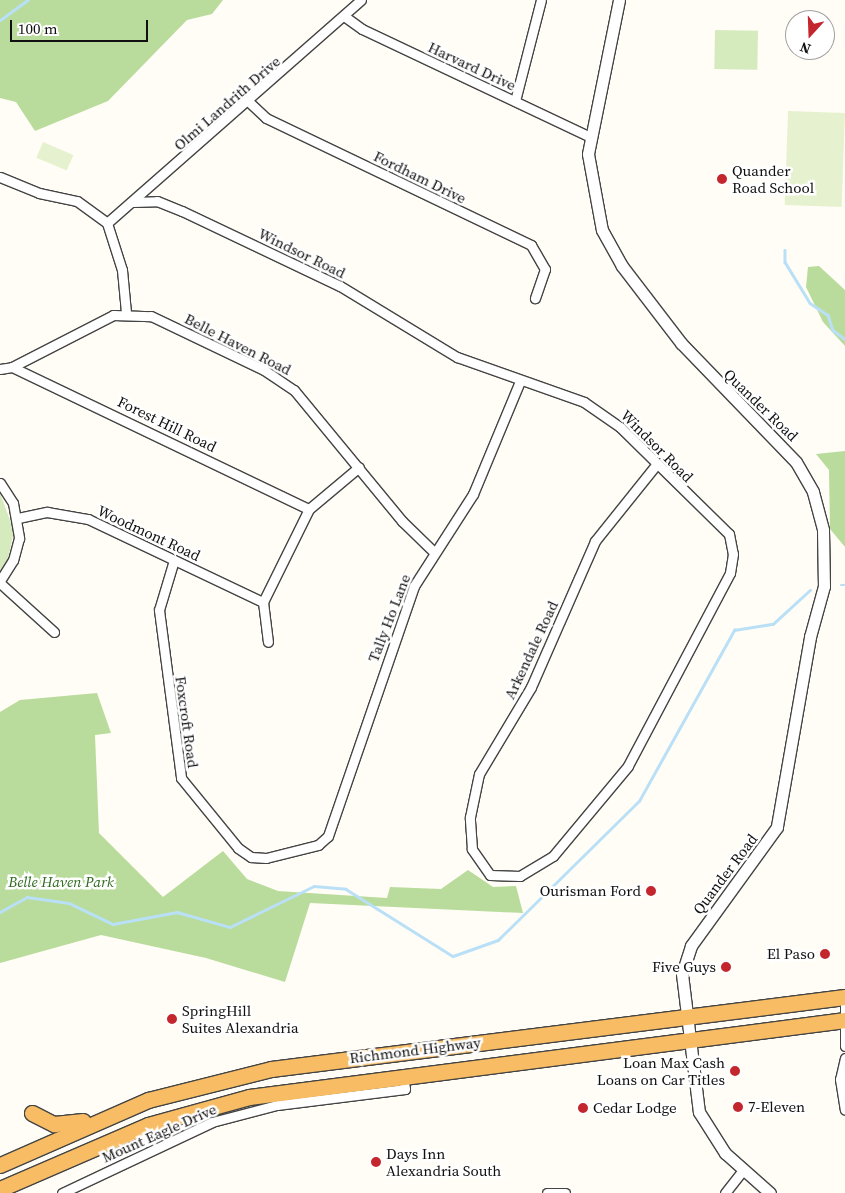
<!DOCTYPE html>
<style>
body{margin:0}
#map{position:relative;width:845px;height:1193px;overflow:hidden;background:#fffdf5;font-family:"Source Serif 4",serif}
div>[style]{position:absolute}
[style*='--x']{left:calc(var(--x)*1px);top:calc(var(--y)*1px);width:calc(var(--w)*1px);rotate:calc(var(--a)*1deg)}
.green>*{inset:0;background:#d5ebbd;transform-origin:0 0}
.forest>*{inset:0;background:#b9dc9c}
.pitch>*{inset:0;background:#e6f2cf;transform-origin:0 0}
.stream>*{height:2.5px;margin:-1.25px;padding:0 1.25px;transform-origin:1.25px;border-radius:1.25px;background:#b9e0f7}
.roads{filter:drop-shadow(1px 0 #444) drop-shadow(-1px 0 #444) drop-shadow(0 1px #444) drop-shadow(0 -1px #444)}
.minor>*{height:9px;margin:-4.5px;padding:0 4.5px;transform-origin:4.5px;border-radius:4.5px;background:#fff}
.tertiary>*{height:11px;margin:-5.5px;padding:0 5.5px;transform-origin:5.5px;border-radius:5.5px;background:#fff}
.trunk>*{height:15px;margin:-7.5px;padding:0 7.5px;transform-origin:7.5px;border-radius:7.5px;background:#f7bc64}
.dots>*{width:14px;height:14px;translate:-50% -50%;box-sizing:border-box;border:2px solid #fff;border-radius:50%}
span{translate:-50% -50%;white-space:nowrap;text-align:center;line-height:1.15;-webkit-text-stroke:5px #fff;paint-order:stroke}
.street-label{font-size:15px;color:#111}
.poi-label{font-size:15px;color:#111}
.left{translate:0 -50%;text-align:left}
.right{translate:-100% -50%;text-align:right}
.park-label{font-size:15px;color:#2f6b1f;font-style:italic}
.north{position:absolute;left:785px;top:10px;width:50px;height:50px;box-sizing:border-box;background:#fff;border:1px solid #a0a0a0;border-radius:50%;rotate:200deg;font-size:14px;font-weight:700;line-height:20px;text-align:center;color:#111}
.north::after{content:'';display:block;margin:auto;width:18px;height:22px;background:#c4262e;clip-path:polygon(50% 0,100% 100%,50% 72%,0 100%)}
.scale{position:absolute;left:10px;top:20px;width:138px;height:22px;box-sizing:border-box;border:2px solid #111;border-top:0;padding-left:6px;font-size:15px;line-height:18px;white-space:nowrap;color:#111;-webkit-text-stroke:4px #fff;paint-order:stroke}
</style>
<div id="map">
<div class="green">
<i style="left:715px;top:30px;width:43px;height:39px;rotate:1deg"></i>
<i style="clip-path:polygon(0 493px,14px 531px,8px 559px,0 574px)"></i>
</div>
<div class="forest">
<i style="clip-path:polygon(0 0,223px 0,212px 14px,187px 20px,108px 101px,35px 131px,16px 102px,0 98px)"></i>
<i style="clip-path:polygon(819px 266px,845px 290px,845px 346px,823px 322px,806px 287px,808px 267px)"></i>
<i style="clip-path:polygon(845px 451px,845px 547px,830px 529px,829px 470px,816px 454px)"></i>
<i style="clip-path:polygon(97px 693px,111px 733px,95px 735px,99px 833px,163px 897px,223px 851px,247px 879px,278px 891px,387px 898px,390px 887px,441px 889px,468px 870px,493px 887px,516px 886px,523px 913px,310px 903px,285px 982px,206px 958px,101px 935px,0 963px,0 712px,20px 700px)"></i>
</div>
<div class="pitch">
<i style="left:788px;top:111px;width:57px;height:94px;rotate:2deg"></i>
<i style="left:43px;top:142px;width:33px;height:17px;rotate:23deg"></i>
</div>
<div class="stream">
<i style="--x:0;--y:20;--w:34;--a:-36"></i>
<i style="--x:785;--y:250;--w:12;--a:90"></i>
<i style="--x:785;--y:262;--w:48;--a:58.6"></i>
<i style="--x:810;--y:303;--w:22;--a:34"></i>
<i style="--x:828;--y:315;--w:16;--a:72"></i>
<i style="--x:833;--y:330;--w:15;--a:37"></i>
<i style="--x:841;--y:585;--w:4;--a:0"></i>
<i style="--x:0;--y:912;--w:31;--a:-29"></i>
<i style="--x:27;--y:897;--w:42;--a:8.1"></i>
<i style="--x:69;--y:903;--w:49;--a:25.5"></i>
<i style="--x:113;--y:924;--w:65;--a:-10.6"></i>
<i style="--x:177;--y:912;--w:55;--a:15.8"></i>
<i style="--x:230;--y:927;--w:93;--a:-26"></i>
<i style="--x:314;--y:886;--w:32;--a:5"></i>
<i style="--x:346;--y:889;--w:126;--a:32.1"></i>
<i style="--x:453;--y:956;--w:48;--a:-19.6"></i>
<i style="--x:498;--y:940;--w:198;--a:-44.6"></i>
<i style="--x:639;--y:801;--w:196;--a:-60.9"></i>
<i style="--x:734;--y:630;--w:39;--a:-9"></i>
<i style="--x:773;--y:624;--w:50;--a:-42.6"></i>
</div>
<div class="roads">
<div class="minor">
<i style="--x:344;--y:16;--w:22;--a:36"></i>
<i style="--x:362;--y:29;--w:252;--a:25.3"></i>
<i style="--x:515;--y:101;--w:104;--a:-75.6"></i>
<i style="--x:249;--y:102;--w:23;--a:43"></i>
<i style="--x:266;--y:118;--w:294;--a:25.6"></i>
<i style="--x:531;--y:245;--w:28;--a:60"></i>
<i style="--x:545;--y:269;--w:31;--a:109"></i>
<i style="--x:0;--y:177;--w:42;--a:22.3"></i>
<i style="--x:39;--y:193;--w:39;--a:12"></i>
<i style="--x:77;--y:201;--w:37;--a:36"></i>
<i style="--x:107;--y:223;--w:49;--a:72.3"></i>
<i style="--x:122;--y:270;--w:42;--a:84.6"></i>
<i style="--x:133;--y:202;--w:24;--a:-2"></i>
<i style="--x:157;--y:201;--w:27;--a:22"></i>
<i style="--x:182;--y:211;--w:175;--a:25.4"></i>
<i style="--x:340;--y:286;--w:137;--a:31.3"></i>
<i style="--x:457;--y:357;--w:135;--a:19.5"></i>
<i style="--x:584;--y:402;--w:44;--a:34.8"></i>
<i style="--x:620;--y:427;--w:153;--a:44.5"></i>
<i style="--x:729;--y:534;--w:20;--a:79"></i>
<i style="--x:733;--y:554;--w:19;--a:99"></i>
<i style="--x:730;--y:573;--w:218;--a:117.9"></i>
<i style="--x:628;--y:766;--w:117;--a:129.8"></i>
<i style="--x:553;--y:856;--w:39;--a:149"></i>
<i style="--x:520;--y:876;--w:30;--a:-178"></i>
<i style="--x:490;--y:875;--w:32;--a:-125"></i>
<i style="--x:472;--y:849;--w:32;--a:-94"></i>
<i style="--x:470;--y:817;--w:44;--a:-78.2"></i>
<i style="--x:479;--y:774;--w:101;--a:-59.1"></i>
<i style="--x:531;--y:687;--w:159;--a:-66.3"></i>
<i style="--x:595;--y:541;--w:96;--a:-51.3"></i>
<i style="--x:107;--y:223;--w:338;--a:-41.3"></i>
<i style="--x:12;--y:367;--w:329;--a:25.6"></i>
<i style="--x:0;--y:369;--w:12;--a:-9"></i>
<i style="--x:12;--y:367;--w:114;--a:-27.2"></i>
<i style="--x:113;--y:315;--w:38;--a:2"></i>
<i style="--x:151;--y:316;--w:125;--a:25.5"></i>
<i style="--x:264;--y:370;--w:36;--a:34"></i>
<i style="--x:294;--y:390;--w:170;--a:50.5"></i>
<i style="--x:402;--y:521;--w:43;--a:44.1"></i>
<i style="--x:0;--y:483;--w:24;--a:57"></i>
<i style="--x:13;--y:503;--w:36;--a:80"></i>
<i style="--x:19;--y:538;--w:23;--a:105"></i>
<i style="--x:13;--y:560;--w:25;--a:122"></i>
<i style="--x:18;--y:518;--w:30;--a:-12"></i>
<i style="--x:47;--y:512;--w:42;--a:9.7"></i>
<i style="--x:88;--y:519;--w:194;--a:25.4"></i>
<i style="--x:174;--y:560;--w:52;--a:106.7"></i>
<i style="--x:159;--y:610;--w:169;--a:82.5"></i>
<i style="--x:181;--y:778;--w:90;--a:50.8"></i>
<i style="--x:238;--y:848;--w:16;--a:35"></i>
<i style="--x:251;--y:857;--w:15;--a:4"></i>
<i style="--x:266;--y:858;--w:54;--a:-14"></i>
<i style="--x:318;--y:845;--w:13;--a:-42"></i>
<i style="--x:328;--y:836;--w:264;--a:-71"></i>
<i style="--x:414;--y:586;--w:109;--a:-57.3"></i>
<i style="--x:473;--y:494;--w:122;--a:-67.4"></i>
<i style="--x:0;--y:583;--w:73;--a:42.2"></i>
<i style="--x:263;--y:602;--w:104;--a:-63.7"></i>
<i style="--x:309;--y:509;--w:65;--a:-40"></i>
<i style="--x:263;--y:602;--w:40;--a:82.9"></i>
<i style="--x:845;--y:997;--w:49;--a:90"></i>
<i style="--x:845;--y:1058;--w:22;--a:103"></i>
<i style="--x:840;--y:1079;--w:31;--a:81"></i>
<i style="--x:62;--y:1193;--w:166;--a:-25.3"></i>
<i style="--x:212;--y:1122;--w:67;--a:-14.7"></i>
<i style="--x:277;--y:1105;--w:129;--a:-7.1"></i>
<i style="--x:405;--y:1089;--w:14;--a:-98"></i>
<i style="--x:547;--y:1193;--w:18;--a:0"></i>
<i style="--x:725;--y:1193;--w:29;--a:-52"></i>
</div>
<div class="tertiary">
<i style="--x:619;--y:0;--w:157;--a:101.4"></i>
<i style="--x:588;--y:154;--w:77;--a:79.6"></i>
<i style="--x:602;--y:230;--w:41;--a:60.9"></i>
<i style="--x:622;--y:266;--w:97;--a:52.5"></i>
<i style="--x:681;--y:343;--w:165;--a:46"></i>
<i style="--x:796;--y:462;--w:34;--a:60"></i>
<i style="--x:813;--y:492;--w:39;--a:75"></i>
<i style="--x:823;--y:530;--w:56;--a:89"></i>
<i style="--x:824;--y:586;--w:53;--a:105.4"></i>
<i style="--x:810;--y:637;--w:193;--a:99.9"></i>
<i style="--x:777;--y:827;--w:147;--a:125.9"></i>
<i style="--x:691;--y:946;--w:29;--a:108"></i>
<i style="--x:682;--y:974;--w:139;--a:83"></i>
<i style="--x:699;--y:1112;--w:49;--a:57.6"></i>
<i style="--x:725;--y:1153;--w:60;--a:41.6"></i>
</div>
<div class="trunk">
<i style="--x:32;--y:1113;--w:25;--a:27"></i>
<i style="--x:54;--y:1124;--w:29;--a:-6"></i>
<i style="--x:0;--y:1165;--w:162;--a:-23.7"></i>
<i style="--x:148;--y:1100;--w:127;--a:-14.1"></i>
<i style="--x:271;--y:1069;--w:578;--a:-7.15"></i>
<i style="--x:0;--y:1189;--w:161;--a:-23.4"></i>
<i style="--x:148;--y:1125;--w:105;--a:-15.5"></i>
<i style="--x:249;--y:1097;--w:601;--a:-7.36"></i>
</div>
</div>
<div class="dots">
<i style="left:722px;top:179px;background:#c4262e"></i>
<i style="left:651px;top:891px;background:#c4262e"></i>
<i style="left:825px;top:954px;background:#c4262e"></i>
<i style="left:726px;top:967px;background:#c4262e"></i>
<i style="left:172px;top:1019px;background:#c4262e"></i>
<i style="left:735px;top:1071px;background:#c4262e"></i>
<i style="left:738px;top:1107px;background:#c4262e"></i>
<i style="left:583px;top:1108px;background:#c4262e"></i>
<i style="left:376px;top:1162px;background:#c4262e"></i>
</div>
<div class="street-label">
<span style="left:472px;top:66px;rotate:25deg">Harvard Drive</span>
<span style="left:227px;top:103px;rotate:-41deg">Olmi Landrith Drive</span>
<span style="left:420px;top:177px;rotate:26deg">Fordham Drive</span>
<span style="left:302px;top:253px;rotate:26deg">Windsor Road</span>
<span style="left:238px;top:344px;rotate:27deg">Belle Haven Road</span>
<span style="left:761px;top:405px;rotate:44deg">Quander Road</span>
<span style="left:167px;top:424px;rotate:26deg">Forest Hill Road</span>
<span style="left:657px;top:446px;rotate:45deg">Windsor Road</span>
<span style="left:149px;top:533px;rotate:25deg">Woodmont Road</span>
<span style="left:389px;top:618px;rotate:-69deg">Tally Ho Lane</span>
<span style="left:531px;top:650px;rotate:-65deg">Arkendale Road</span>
<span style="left:187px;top:722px;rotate:82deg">Foxcroft Road</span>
<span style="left:725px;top:874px;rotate:-53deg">Quander Road</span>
<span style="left:415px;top:1050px;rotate:-7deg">Richmond Highway</span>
<span style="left:159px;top:1133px;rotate:-24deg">Mount Eagle Drive</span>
</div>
<div class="poi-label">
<span class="left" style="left:732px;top:179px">Quander<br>Road School</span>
<span class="right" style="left:641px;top:891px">Ourisman Ford</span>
<span class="right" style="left:815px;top:954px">El Paso</span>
<span class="right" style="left:716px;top:967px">Five Guys</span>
<span class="left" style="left:182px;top:1019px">SpringHill<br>Suites Alexandria</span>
<span class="right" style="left:725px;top:1071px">Loan Max Cash<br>Loans on Car Titles</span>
<span class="left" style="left:748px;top:1107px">7-Eleven</span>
<span class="left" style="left:593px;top:1108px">Cedar Lodge</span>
<span class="left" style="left:386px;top:1162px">Days Inn<br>Alexandria South</span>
</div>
<div class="park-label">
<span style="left:61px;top:882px">Belle Haven Park</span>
</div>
<div class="north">N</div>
<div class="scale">100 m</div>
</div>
